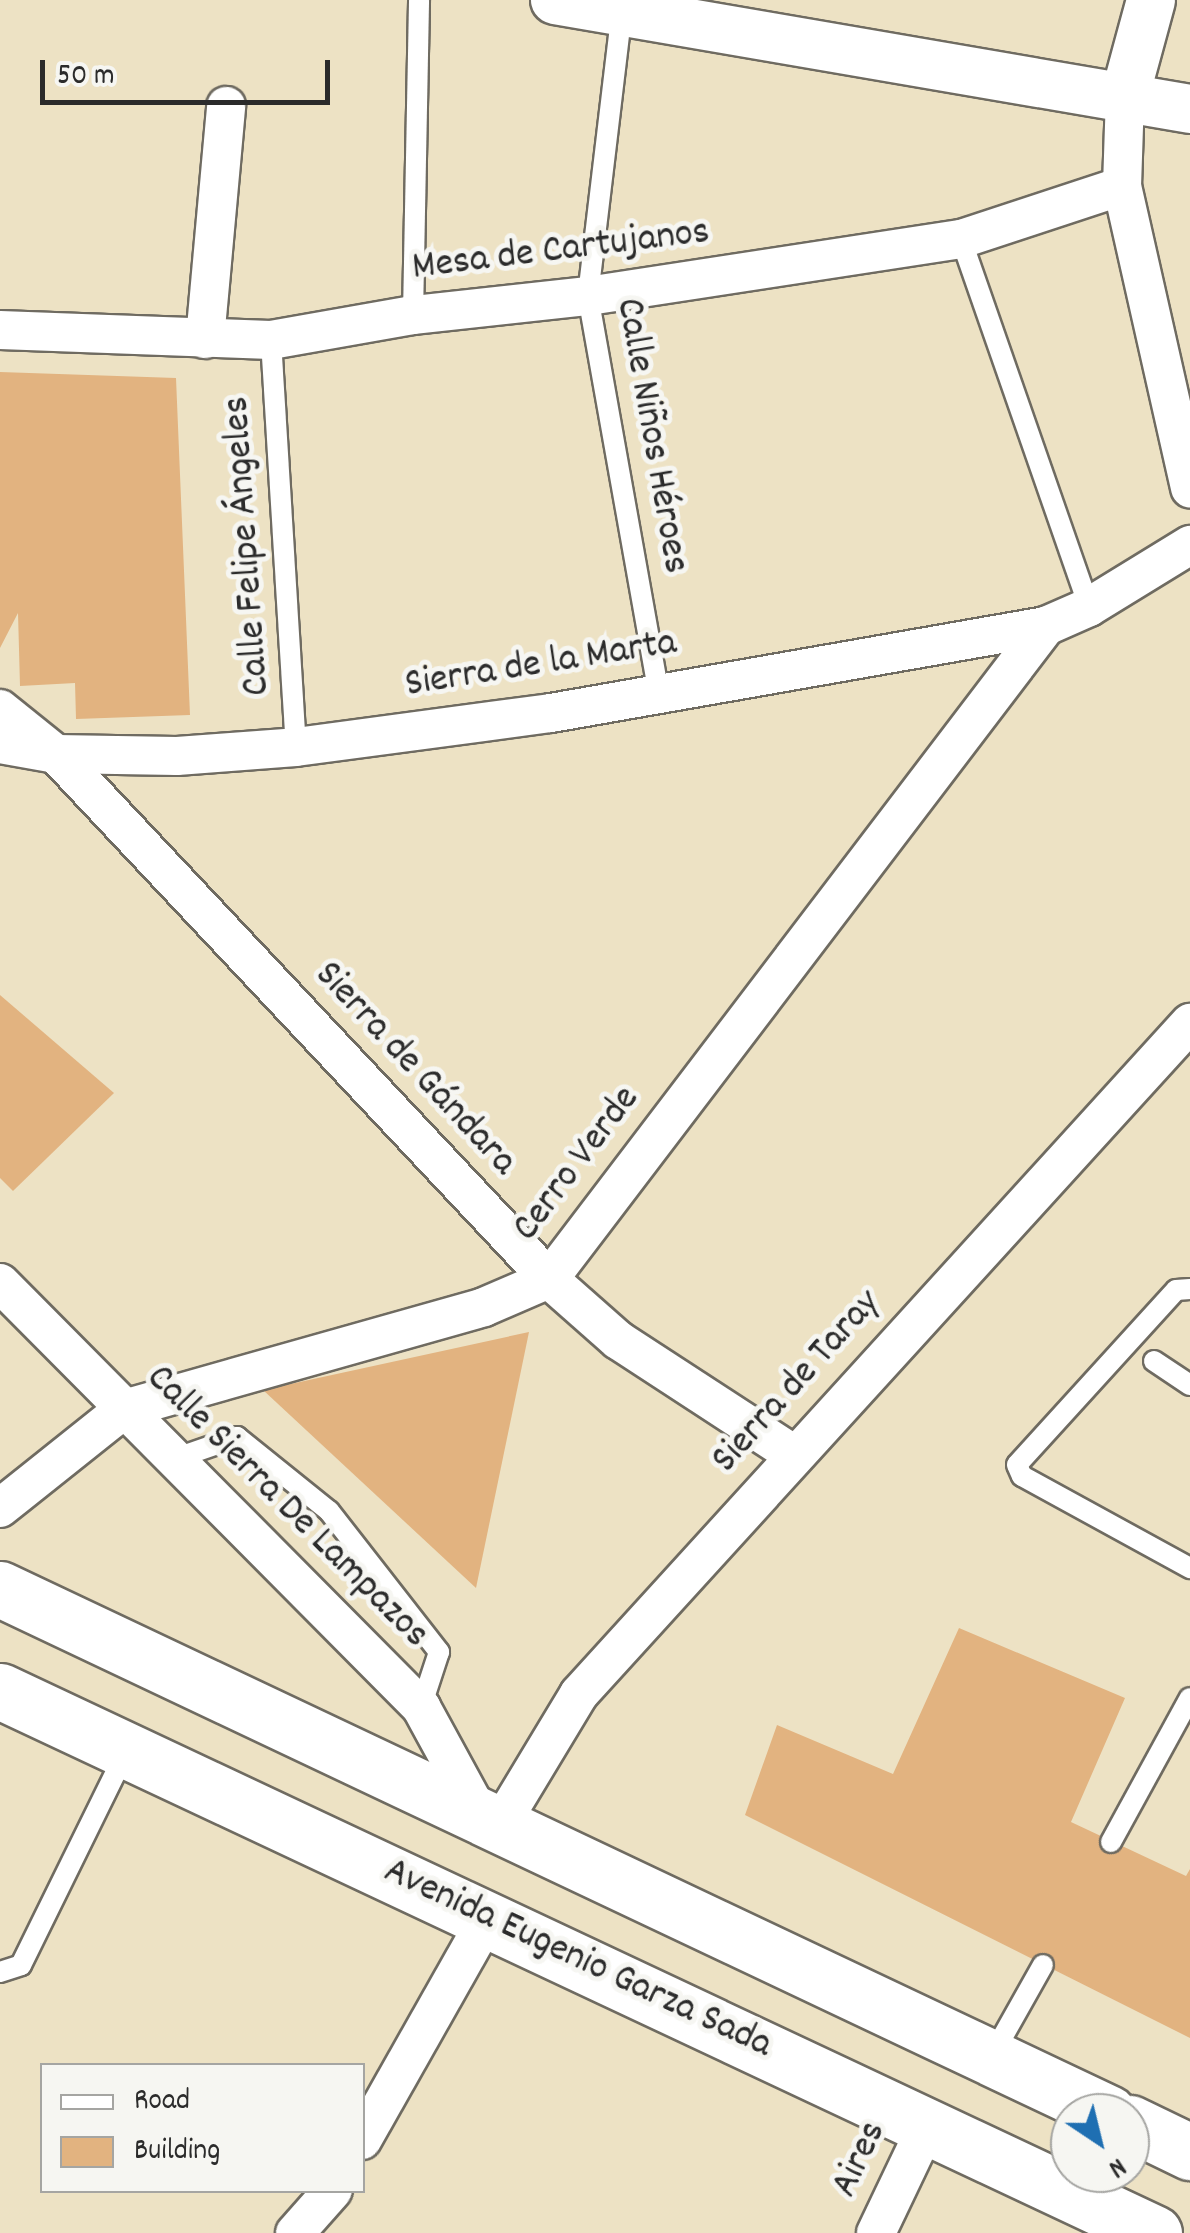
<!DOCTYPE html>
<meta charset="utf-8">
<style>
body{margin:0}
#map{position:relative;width:1190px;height:2233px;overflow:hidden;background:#ede2c4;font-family:Dekko,sans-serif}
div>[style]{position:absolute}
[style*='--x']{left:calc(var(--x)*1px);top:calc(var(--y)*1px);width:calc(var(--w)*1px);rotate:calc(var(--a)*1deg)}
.building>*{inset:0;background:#e2b380}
.roads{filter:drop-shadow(2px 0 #6f6b61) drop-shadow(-2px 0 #6f6b61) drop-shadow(0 2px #6f6b61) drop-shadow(0 -2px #6f6b61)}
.service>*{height:20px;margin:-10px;padding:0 10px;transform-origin:10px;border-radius:10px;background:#fff}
.minor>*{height:38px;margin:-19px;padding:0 19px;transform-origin:19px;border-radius:19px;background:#fff}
.tertiary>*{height:48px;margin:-24px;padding:0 24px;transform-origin:24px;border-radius:24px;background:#fff}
.trunk>*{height:55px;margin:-27.5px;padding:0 27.5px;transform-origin:27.5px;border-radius:27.5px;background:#fff}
span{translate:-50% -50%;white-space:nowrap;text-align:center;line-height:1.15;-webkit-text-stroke:10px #f6f6f2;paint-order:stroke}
.street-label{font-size:40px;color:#2b2b2b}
.legend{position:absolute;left:40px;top:2063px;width:325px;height:130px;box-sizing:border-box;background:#f6f6f2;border:2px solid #a5a5a2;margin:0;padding:12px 18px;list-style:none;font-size:30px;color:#2b2b2b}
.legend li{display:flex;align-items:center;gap:20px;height:50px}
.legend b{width:50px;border:2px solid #a5a5a2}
.north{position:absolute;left:1050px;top:2093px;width:100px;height:100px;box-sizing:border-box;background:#f6f6f2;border:2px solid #a5a5a2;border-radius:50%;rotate:145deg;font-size:28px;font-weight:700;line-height:40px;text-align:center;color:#2b2b2b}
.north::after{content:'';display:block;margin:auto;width:35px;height:45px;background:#1f6fb2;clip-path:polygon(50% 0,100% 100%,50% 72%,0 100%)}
.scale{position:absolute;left:40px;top:60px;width:290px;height:45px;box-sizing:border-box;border:5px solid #2b2b2b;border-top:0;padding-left:12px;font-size:30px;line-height:35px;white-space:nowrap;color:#2b2b2b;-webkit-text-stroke:8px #f6f6f2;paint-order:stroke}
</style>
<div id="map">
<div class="building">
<i style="clip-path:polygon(0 372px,176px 378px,190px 715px,76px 719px,75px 683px,20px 686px,18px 613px,0 648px)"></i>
<i style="clip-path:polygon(0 995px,114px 1093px,13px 1191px,0 1178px)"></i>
<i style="clip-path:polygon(529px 1332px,476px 1588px,263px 1390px)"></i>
<i style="clip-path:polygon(959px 1628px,1125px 1698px,1071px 1822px,1186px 1876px,1190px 1869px,1190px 2038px,745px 1815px,777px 1725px,893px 1774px)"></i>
</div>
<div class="roads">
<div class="service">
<i style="--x:622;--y:10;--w:288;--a:96.8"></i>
<i style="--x:588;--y:296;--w:404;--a:79.9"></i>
<i style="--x:961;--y:239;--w:390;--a:70.8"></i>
<i style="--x:413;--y:315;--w:315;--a:-88.9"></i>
<i style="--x:271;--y:340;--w:408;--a:86.5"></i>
<i style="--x:1190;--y:1289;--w:14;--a:176"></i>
<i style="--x:1176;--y:1290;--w:236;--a:132.3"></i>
<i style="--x:1017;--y:1465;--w:12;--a:66"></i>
<i style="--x:1022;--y:1476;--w:192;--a:28.7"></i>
<i style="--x:1154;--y:1361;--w:43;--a:33.7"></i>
<i style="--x:174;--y:1459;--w:67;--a:-19.2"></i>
<i style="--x:237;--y:1437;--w:118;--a:38.8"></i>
<i style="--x:329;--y:1511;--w:179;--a:52"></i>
<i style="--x:439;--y:1652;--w:58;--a:108.1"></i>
<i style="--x:1111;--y:1842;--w:164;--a:-61.3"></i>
<i style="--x:0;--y:1972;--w:22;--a:-18"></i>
<i style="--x:21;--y:1965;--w:235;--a:-63.8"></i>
<i style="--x:993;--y:2054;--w:102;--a:-60.7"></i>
</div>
<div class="minor">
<i style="--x:1125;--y:96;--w:90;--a:91.9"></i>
<i style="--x:1122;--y:186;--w:310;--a:77.3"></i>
<i style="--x:0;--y:330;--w:271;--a:2.1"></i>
<i style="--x:271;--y:340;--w:144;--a:-10"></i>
<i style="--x:413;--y:315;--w:176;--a:-6.2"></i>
<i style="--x:588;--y:296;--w:377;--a:-8.7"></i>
<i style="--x:961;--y:239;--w:169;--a:-18.2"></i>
<i style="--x:205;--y:339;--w:234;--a:-84.8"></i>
<i style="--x:0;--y:709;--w:72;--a:38.8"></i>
<i style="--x:56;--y:754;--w:720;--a:46.8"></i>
<i style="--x:549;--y:1279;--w:92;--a:41.5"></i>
<i style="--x:618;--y:1340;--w:209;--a:33.1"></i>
<i style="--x:0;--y:744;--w:57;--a:10.1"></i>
<i style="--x:56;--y:754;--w:121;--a:0.9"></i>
<i style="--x:177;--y:756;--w:119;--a:-4.3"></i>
<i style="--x:296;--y:747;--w:257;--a:-7.6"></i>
<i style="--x:551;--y:713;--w:503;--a:-9.97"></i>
<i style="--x:1046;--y:626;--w:47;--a:-23.8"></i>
<i style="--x:1089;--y:607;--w:119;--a:-31.5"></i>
<i style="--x:0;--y:1283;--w:598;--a:45.2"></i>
<i style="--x:421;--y:1707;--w:125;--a:61.4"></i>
<i style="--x:0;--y:1508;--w:159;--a:-38.6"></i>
<i style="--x:124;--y:1409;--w:374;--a:-15.8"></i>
<i style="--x:484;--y:1307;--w:71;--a:-23.3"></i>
<i style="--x:549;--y:1279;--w:821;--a:-52.73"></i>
<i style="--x:500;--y:1825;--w:153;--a:-58.9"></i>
<i style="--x:579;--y:1694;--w:908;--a:-47.68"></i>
<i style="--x:362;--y:2140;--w:256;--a:-60.5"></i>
<i style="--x:295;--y:2233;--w:57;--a:-48.5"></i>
<i style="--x:876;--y:2233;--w:119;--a:-64.5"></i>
</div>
<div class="tertiary">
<i style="--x:555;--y:0;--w:644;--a:9.74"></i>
<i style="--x:1125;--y:96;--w:99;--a:-74.8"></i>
</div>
<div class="trunk">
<i style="--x:0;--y:1589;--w:1226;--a:25.31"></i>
<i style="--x:0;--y:1691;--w:1275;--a:25.16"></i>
<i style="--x:1130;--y:2123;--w:67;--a:25.8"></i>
</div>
</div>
<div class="street-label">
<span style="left:561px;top:252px;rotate:-7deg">Mesa de Cartujanos</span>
<span style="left:650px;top:436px;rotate:80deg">Calle Niños Héroes</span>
<span style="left:249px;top:546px;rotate:-94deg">Calle Felipe Ángeles</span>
<span style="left:541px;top:666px;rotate:-9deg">Sierra de la Marta</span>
<span style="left:414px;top:1070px;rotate:47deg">Sierra de Gándara</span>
<span style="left:578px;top:1165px;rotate:-53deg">Cerro Verde</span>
<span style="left:798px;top:1383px;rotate:-48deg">Sierra de Taray</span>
<span style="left:286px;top:1508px;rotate:45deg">Calle Sierra De Lampazos</span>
<span style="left:577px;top:1960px;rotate:25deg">Avenida Eugenio Garza Sada</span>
<span style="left:861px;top:2160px;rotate:-65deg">Aires</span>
</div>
<ul class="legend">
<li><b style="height:12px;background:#fff"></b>Road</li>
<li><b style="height:28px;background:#e2b380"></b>Building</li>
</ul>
<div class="north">N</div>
<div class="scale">50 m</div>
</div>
